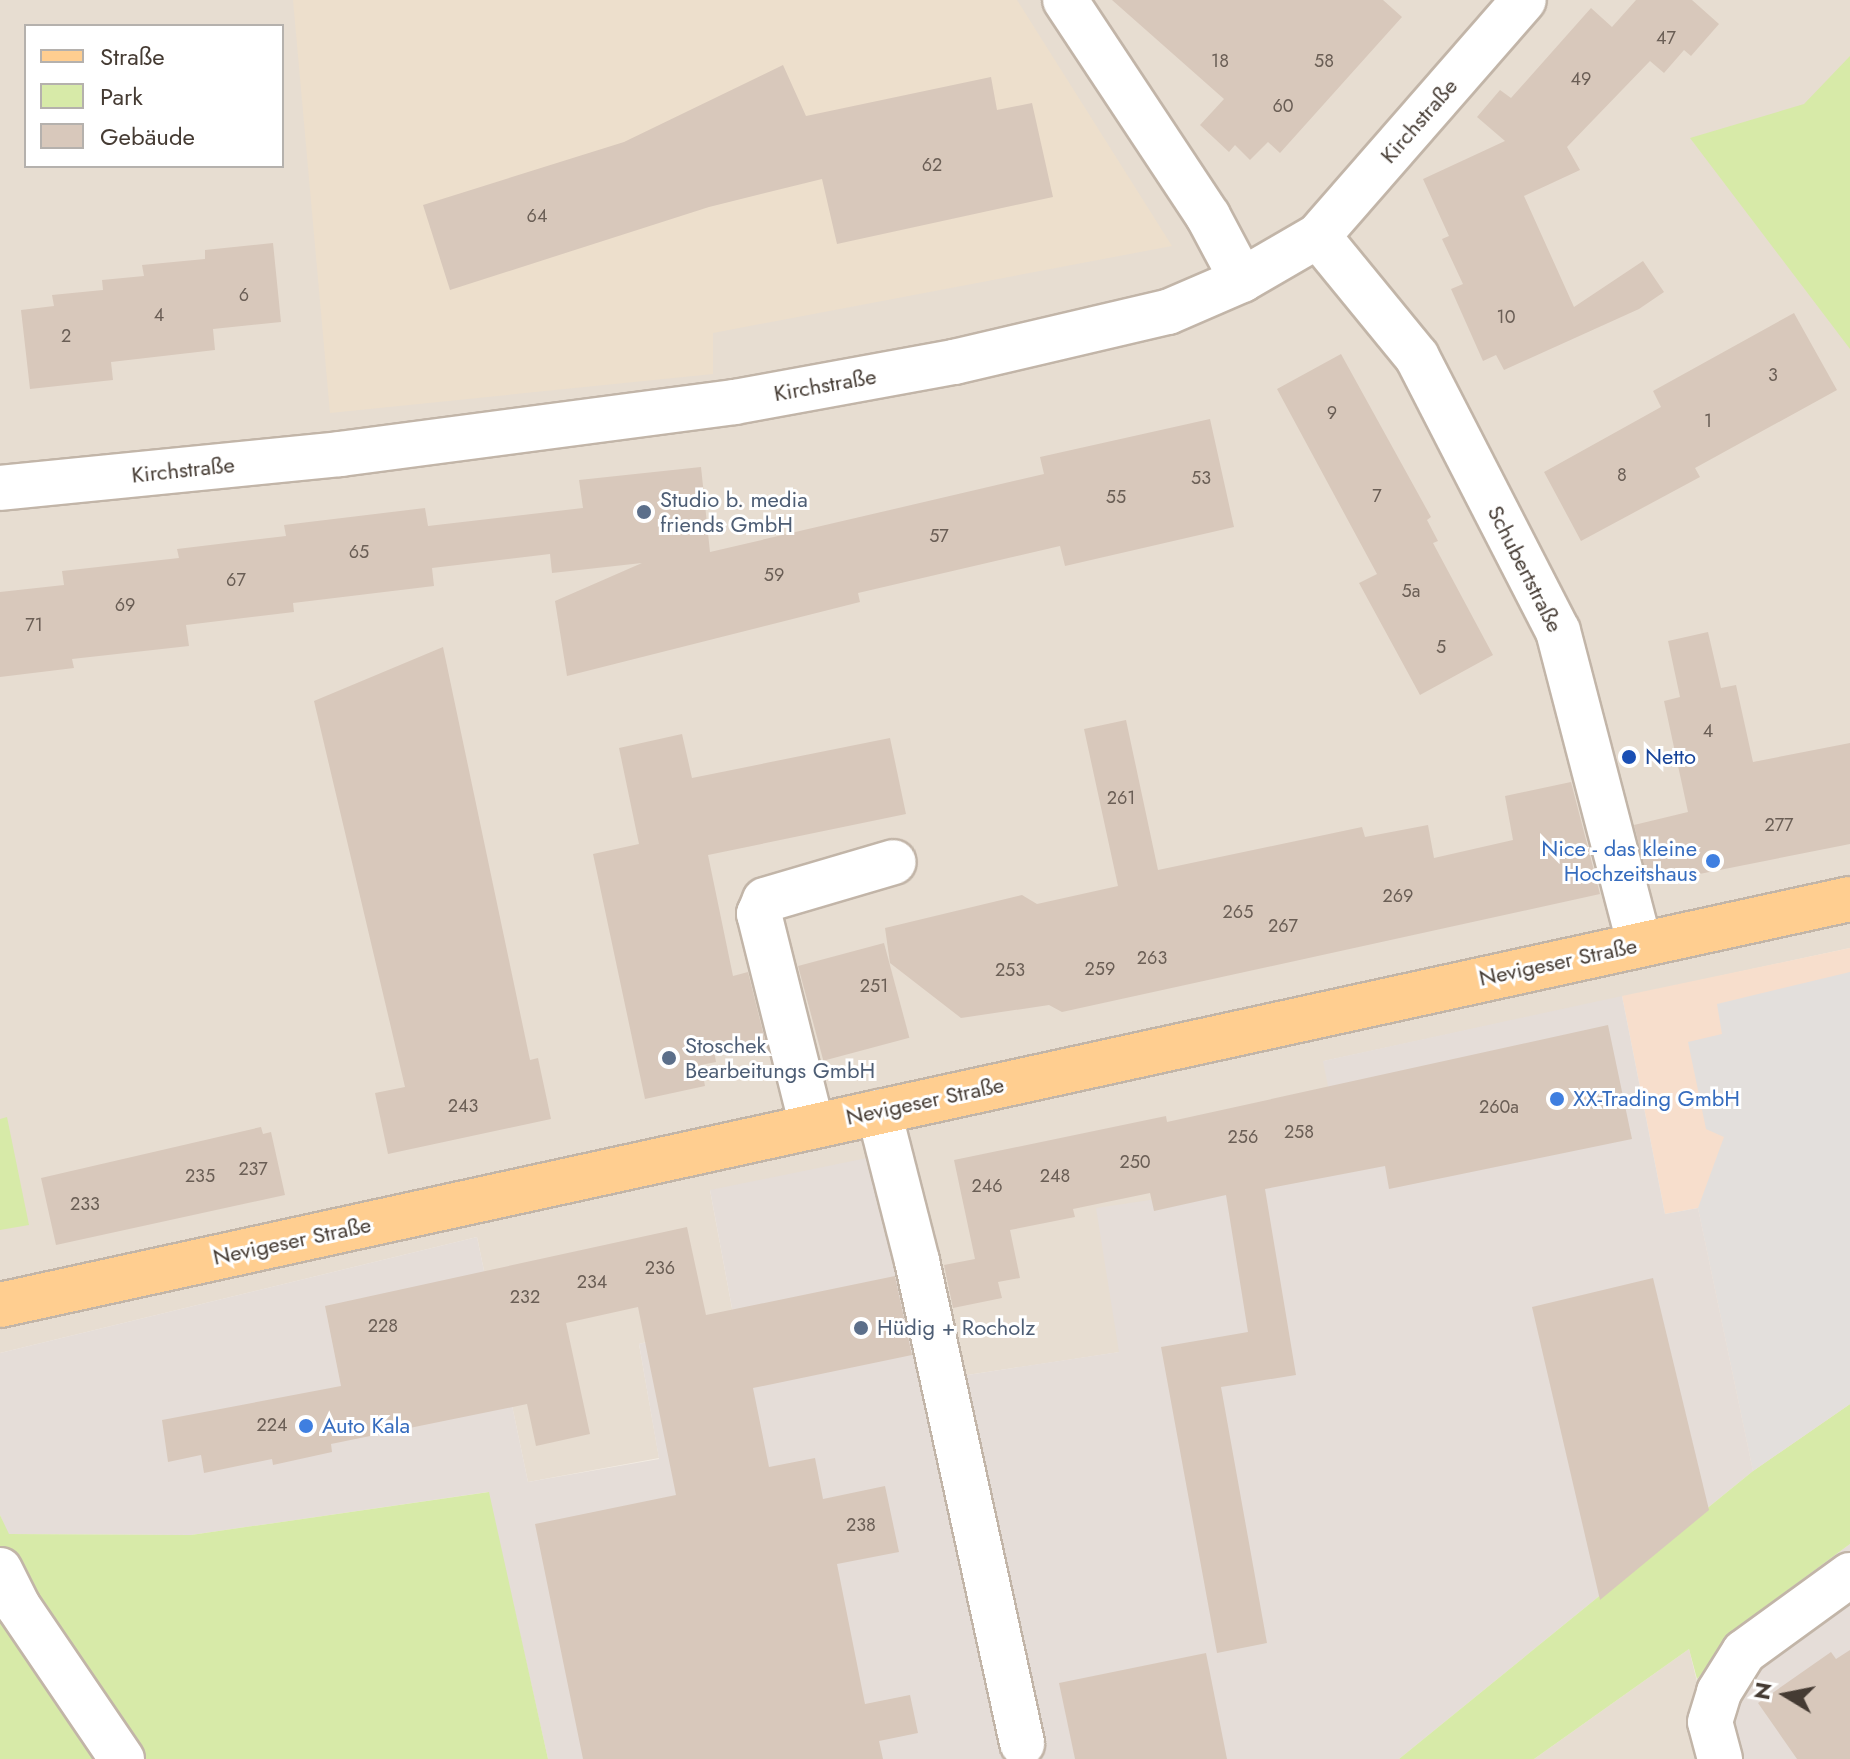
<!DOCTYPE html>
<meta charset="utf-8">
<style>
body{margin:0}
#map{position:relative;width:1850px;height:1759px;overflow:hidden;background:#f3ece3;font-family:Jost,sans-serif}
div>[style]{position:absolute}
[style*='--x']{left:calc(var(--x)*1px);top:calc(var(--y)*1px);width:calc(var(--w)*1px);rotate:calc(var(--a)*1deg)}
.residential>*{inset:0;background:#e7ddd1}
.commercial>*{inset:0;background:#f7decc}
.industrial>*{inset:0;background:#e5ddd8}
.education>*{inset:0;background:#eddfcc}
.green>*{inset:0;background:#d7eaa8}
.parking>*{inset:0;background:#e3dfdc}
.building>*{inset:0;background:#d8c8bb;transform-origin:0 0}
.roads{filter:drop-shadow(2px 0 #c2b5a8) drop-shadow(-2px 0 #c2b5a8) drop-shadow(0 2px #c2b5a8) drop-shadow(0 -2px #c2b5a8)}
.minor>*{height:44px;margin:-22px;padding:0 22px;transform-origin:22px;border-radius:22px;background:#fff}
.major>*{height:44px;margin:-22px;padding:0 22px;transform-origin:22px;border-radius:22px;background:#ffce90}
.dots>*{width:22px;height:22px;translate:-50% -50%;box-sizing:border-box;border:4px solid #fff;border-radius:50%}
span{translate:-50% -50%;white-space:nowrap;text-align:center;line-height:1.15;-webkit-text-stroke:6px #fff;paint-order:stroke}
.number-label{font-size:18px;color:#6a5e55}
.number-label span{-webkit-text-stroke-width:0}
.street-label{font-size:22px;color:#453b33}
.service-label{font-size:22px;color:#4e5e75}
.left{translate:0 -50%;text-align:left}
.transit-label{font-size:22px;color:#164399}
.shop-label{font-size:22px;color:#366cbe}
.right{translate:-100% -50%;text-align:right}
.legend{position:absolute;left:24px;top:24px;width:260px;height:144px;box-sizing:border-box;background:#fff;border:2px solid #b5b1ad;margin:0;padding:10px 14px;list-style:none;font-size:24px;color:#453b33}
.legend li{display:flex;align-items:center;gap:16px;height:40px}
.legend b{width:40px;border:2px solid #b5b1ad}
.north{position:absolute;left:1746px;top:1655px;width:80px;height:80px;-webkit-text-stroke:6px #fff;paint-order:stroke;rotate:280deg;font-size:22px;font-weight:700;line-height:32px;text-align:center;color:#453b33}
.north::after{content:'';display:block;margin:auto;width:28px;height:36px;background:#453b33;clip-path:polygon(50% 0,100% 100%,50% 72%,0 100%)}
</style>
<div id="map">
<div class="residential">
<i style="clip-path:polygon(evenodd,0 0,1850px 0,1850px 948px,1324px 1061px,1346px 1171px,1120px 1352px,954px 1377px,710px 1190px,734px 1319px,639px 1344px,659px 1458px,528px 1482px,477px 1237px,0 1353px,0 0,26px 26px,282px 26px,282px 166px,26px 166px,26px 26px)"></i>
<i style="clip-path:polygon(1689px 1649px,1716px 1759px,1534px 1759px)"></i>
</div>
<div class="commercial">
<i style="clip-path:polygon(1850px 948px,1850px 1404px,1753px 1471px,1698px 1208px,1665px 1214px,1622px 996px)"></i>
</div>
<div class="industrial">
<i style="clip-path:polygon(1622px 996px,1665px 1214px,1698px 1208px,1753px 1471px,1399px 1759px,548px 1759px,488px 1492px,191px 1535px,8px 1534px,0 1515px,0 1353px,477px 1237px,528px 1482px,659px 1459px,639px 1344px,734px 1319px,710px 1190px,911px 1149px,954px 1377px,1119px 1352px,1096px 1208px,1345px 1171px,1323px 1061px)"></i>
<i style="clip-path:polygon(1850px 1544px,1850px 1759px,1716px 1759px,1697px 1679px,1762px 1609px)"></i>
</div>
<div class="education">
<i style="clip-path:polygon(293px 0,1017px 0,1172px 246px,713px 333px,713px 374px,330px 413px)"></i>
</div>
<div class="green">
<i style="clip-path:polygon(1850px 56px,1850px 349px,1690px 138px,1804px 104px)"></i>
<i style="clip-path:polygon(7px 1117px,29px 1225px,0 1230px,0 1119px)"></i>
<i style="clip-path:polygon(1850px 1404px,1850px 1544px,1762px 1609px,1697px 1679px,1689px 1649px,1534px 1759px,1399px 1759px,1753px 1471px)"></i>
<i style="clip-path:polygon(489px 1492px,548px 1759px,0 1759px,0 1515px,9px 1534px,191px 1535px)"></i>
</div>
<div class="parking">
<i style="clip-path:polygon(1850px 972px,1850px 1404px,1753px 1471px,1698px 1208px,1724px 1137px,1706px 1129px,1688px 1042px,1722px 1034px,1717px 1004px)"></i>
</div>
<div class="building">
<i style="clip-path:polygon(1112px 0,1383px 0,1402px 17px,1280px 153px,1268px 142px,1250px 160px,1235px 145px,1229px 152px,1200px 125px,1224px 99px)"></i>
<i style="clip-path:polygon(1636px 0,1692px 0,1719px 24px,1691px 56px,1684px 50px,1664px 73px,1650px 61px,1567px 147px,1580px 170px,1524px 196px,1574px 307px,1643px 261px,1664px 292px,1639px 309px,1504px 370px,1496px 355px,1483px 361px,1451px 289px,1463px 284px,1442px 239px,1449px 236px,1423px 179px,1505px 141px,1477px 117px,1500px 90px,1511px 98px,1591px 8px,1612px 27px)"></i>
<i style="clip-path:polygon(783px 65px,806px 116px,991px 77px,997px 110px,1032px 103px,1053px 197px,837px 244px,822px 179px,709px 207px,450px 290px,423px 205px,624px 142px)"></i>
<i style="clip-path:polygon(273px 243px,281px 322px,213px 329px,215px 350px,111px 362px,113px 380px,30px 389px,21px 310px,54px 306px,52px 295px,103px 290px,102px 280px,144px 276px,142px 265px,205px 259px,205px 250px)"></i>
<i style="clip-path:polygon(1794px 313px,1837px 390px,1695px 468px,1700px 477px,1581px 541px,1544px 472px,1661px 407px,1653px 391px)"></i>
<i style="clip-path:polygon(1341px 354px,1431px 517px,1427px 520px,1438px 541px,1433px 543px,1493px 655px,1420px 695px,1359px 583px,1377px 574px,1277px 389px)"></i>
<i style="clip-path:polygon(1210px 419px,1234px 527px,1065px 566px,1060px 546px,858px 593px,860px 602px,567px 676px,555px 601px,642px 563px,552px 573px,550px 554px,432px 568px,434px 586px,293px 603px,294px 612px,186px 625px,189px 646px,72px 659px,74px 668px,0 677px,0 592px,64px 585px,62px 571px,179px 558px,177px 549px,286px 536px,284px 525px,425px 508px,428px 526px,583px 508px,579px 480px,701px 467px,710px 552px,1044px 474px,1040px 457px)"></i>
<i style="clip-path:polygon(1708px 632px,1721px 688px,1736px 685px,1753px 762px,1850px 743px,1850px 844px,1649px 884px,1634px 825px,1688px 812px,1664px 701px,1680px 697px,1668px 641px)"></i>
<i style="clip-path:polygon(443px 647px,530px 1060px,538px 1058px,551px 1119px,388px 1154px,375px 1093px,405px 1087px,314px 701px)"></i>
<i style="clip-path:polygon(1126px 720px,1158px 870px,1362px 827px,1365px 837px,1428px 825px,1434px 858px,1513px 840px,1505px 796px,1571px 782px,1600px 894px,1062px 1012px,1049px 1005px,961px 1018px,890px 963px,885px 928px,1022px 895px,1037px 904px,1118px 886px,1084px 729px)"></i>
<i style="clip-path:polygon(682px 734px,692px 778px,890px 738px,906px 814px,708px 855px,733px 976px,748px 972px,765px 1040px,714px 1051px,716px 1062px,701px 1065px,705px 1086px,645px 1099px,593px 854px,639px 844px,619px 748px)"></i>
<i style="left:884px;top:943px;width:98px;height:89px;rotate:75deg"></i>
<i style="clip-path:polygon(1608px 1025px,1632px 1139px,1389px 1189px,1385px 1166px,1265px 1189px,1296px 1375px,1221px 1387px,1267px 1643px,1217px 1653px,1161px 1347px,1248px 1332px,1226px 1195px,1154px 1211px,1150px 1193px,1073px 1209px,1075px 1217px,1010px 1230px,1020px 1278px,998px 1282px,1002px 1298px,953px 1308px,944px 1265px,975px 1259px,954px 1160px,1166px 1116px,1167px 1122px)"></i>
<i style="clip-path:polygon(261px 1127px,263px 1134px,271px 1132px,285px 1195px,56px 1245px,41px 1178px)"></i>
<i style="clip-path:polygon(687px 1227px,706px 1315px,895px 1276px,912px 1355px,753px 1388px,769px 1467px,815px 1458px,823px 1499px,885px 1486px,899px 1552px,837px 1564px,865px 1704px,910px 1695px,918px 1733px,879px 1741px,883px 1759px,583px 1759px,535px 1524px,676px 1495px,638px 1307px,566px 1323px,590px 1434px,536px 1446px,527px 1404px,331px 1444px,332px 1452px,273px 1465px,272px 1459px,204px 1473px,201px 1455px,168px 1462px,162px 1420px,341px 1386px,325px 1306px)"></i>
<i style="clip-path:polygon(1653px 1278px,1709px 1510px,1600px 1600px,1532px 1307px)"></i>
<i style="clip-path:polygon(1850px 1650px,1850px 1759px,1797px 1759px,1758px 1703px,1831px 1652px,1836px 1659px)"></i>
<i style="clip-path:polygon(1206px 1653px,1227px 1759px,1075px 1759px,1059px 1683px)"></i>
</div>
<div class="roads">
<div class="minor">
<i style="--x:1065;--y:0;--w:259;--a:56.5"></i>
<i style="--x:1208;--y:216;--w:72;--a:62"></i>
<i style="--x:1318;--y:236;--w:156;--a:50.7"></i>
<i style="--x:1417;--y:357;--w:308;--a:62.8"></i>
<i style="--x:1558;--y:631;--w:322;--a:75.4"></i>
<i style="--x:0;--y:488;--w:342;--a:-5.7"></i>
<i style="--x:340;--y:454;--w:398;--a:-7.5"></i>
<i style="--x:735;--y:402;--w:223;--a:-10.4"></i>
<i style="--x:954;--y:362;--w:220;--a:-13.2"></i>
<i style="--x:1168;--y:312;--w:81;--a:-23.4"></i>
<i style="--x:1242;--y:280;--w:88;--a:-30.1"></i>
<i style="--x:1318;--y:236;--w:313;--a:-48.9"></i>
<i style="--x:879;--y:1112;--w:154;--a:75.7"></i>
<i style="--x:917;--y:1261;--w:494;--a:77.7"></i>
<i style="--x:812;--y:1126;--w:219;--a:-104"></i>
<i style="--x:759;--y:914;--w:15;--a:-67"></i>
<i style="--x:765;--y:900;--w:134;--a:-16.4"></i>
<i style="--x:0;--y:1570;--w:40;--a:63.4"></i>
<i style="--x:18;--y:1606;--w:185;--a:55.8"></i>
<i style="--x:1720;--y:1759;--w:38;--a:-105"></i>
<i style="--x:1710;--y:1722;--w:31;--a:-73"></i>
<i style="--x:1719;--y:1692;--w:47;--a:-58"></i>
<i style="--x:1744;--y:1652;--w:131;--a:-36"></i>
</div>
<div class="major">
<i style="--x:0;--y:1305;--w:1894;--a:-12.38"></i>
</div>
</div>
<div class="dots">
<i style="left:644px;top:512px;background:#5c6f8a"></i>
<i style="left:1629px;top:757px;background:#1a4fb4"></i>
<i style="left:1713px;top:861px;background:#3f7fe0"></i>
<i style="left:669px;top:1058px;background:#5c6f8a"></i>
<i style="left:1557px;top:1099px;background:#3f7fe0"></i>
<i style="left:861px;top:1328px;background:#5c6f8a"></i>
<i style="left:306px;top:1426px;background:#3f7fe0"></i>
</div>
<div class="number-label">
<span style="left:1666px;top:38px">47</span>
<span style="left:1220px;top:61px">18</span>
<span style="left:1324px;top:61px">58</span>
<span style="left:1581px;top:79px">49</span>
<span style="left:1283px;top:106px">60</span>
<span style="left:932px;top:165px">62</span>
<span style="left:537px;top:216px">64</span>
<span style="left:244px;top:295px">6</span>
<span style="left:159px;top:315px">4</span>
<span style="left:1506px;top:317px">10</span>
<span style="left:66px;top:336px">2</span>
<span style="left:1773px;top:375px">3</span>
<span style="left:1332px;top:413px">9</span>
<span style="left:1708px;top:421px">1</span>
<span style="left:1622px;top:475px">8</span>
<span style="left:1201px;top:478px">53</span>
<span style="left:1377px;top:496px">7</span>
<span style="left:1116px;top:497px">55</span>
<span style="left:939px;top:536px">57</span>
<span style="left:359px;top:552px">65</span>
<span style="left:774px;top:575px">59</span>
<span style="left:236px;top:580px">67</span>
<span style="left:1411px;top:591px">5a</span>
<span style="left:125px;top:605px">69</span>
<span style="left:34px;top:625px">71</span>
<span style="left:1441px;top:647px">5</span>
<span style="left:1708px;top:731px">4</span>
<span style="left:1121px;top:798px">261</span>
<span style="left:1779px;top:825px">277</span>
<span style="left:1398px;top:896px">269</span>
<span style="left:1238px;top:912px">265</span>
<span style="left:1283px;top:926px">267</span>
<span style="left:1152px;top:958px">263</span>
<span style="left:1100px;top:969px">259</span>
<span style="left:1010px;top:970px">253</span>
<span style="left:874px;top:986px">251</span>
<span style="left:463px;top:1106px">243</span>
<span style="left:1499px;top:1107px">260a</span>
<span style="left:1299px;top:1132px">258</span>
<span style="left:1243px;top:1137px">256</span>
<span style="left:1135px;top:1162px">250</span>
<span style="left:253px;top:1169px">237</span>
<span style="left:200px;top:1176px">235</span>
<span style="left:1055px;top:1176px">248</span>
<span style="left:987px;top:1186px">246</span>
<span style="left:85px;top:1204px">233</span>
<span style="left:660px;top:1268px">236</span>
<span style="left:592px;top:1282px">234</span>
<span style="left:525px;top:1297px">232</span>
<span style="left:383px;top:1326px">228</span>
<span style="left:272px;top:1425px">224</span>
<span style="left:861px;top:1525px">238</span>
</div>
<div class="street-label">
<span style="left:1419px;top:121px;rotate:-49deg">Kirchstraße</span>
<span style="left:825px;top:385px;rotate:-10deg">Kirchstraße</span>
<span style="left:183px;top:470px;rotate:-6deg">Kirchstraße</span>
<span style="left:1525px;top:569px;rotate:63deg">Schubertstraße</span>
<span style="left:1558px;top:962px;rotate:-12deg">Nevigeser Straße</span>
<span style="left:925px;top:1101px;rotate:-12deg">Nevigeser Straße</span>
<span style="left:292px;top:1241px;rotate:-12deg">Nevigeser Straße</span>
</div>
<div class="service-label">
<span class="left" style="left:660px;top:512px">Studio b. media<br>friends GmbH</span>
<span class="left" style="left:685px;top:1058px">Stoschek<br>Bearbeitungs GmbH</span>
<span class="left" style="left:877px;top:1328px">Hüdig + Rocholz</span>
</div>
<div class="transit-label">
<span class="left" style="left:1645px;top:757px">Netto</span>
</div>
<div class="shop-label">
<span class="right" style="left:1697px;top:861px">Nice - das kleine<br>Hochzeitshaus</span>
<span class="left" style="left:1573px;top:1099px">XX-Trading GmbH</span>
<span class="left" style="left:322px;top:1426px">Auto Kala</span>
</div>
<ul class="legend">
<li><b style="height:10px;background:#ffce90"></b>Straße</li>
<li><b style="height:22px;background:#d7eaa8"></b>Park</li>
<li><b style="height:22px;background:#d8c8bb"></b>Gebäude</li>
</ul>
<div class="north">N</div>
</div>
